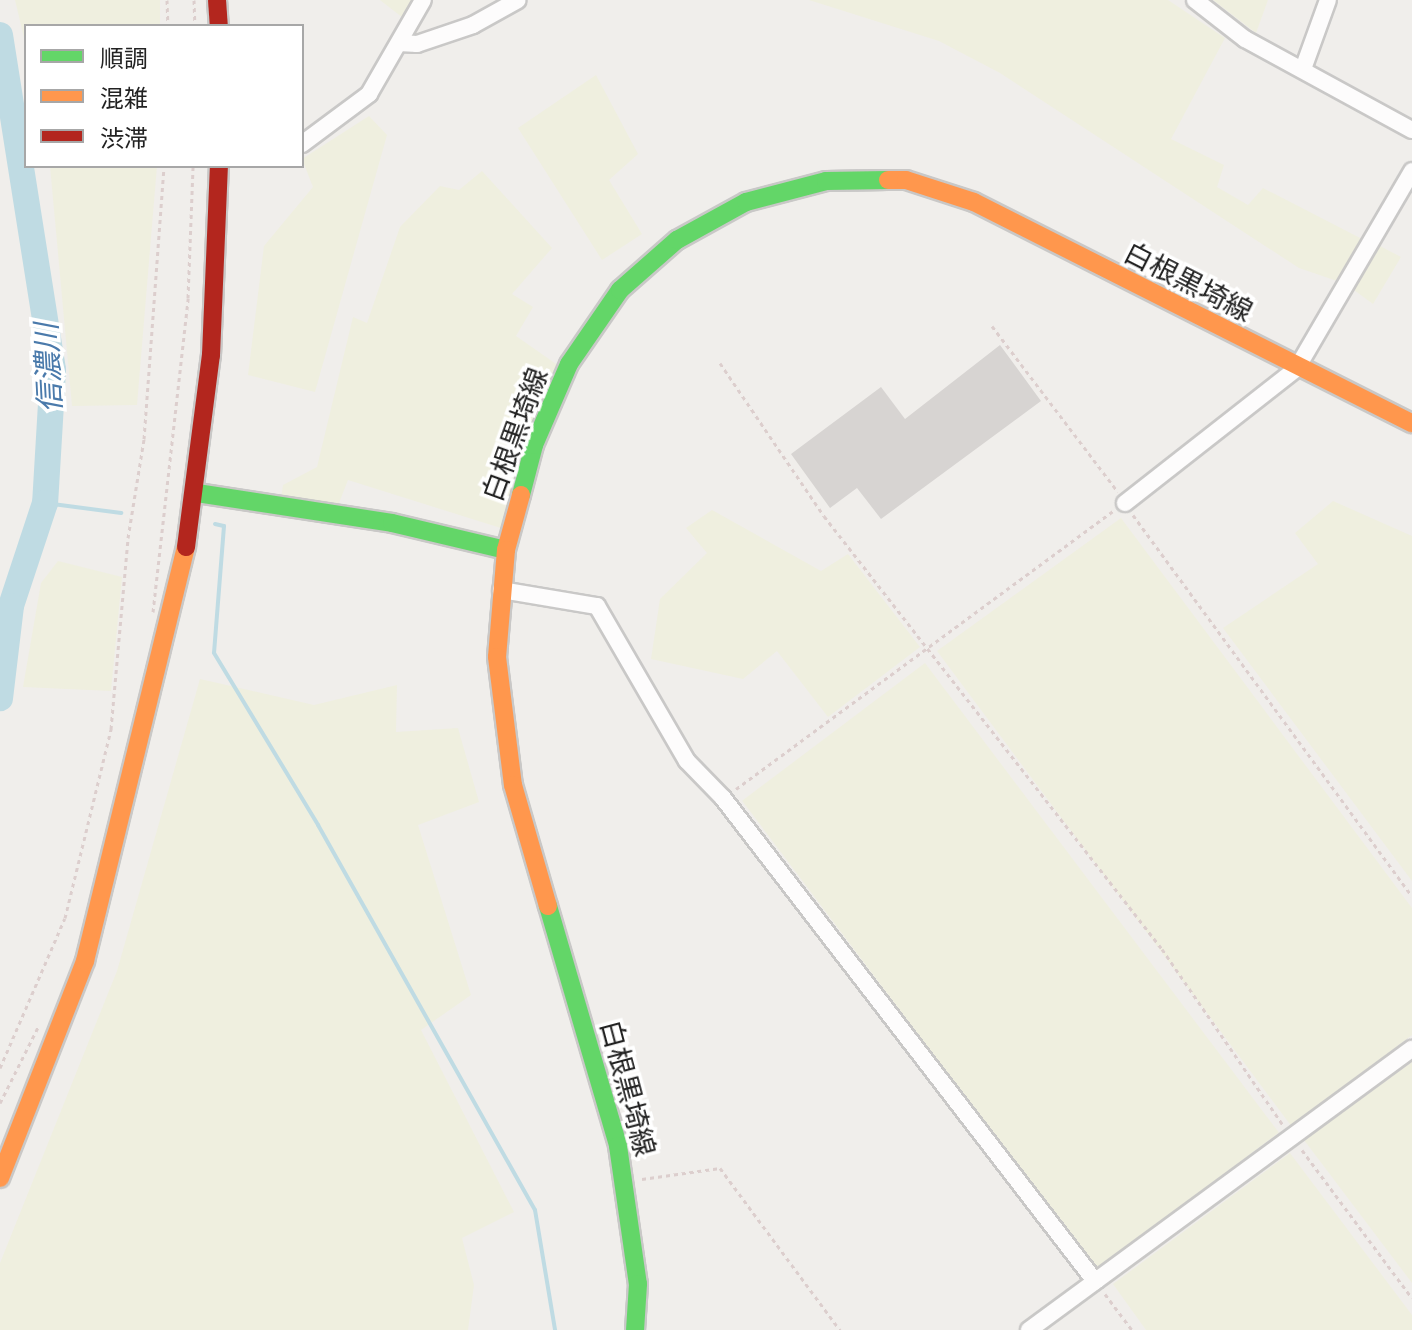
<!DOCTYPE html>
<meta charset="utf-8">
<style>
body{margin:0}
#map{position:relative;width:1412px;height:1330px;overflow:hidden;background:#f0eeeb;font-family:"Exo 2","Noto Sans JP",sans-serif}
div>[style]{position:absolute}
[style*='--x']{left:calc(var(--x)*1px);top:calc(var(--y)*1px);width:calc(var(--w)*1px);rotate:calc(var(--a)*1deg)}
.farmland>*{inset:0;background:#efefdf;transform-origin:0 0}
.stream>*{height:4px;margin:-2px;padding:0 2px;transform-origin:2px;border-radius:2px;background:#bfdbe3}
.river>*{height:26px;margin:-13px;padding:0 13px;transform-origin:13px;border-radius:13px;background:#bfdbe3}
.building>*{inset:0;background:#d7d4d2}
.path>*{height:3px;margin-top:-1.5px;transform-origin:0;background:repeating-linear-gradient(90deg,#dccecd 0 4px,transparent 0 8px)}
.roads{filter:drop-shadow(2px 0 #c9c8c7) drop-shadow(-2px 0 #c9c8c7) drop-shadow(0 2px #c9c8c7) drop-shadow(0 -2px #c9c8c7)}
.street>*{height:16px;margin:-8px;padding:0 8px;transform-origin:8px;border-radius:8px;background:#fdfcfc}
.fast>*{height:18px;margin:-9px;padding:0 9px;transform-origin:9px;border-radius:9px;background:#63d668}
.slow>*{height:18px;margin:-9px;padding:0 9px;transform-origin:9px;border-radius:9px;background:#ff974d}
.jam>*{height:18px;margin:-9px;padding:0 9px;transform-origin:9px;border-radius:9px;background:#b3261e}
span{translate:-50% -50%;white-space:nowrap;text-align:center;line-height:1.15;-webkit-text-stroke:7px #fff;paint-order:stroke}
.street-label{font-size:28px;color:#222}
.water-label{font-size:30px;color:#4a7aab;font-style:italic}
.legend{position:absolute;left:24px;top:24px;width:280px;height:144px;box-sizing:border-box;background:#fff;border:2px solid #a7a7a7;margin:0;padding:10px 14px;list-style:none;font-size:24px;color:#222}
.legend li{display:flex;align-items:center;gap:16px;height:40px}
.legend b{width:40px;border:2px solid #a7a7a7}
</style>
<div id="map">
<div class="farmland">
<i style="clip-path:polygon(15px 0,160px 0,160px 26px,26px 26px,26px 46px)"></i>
<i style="clip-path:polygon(380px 0,416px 0,407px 21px)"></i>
<i style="clip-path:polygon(809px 0,1168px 0,1225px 38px,1171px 139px,1224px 165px,1217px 187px,1248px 205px,1263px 188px,1364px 240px,1340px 282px,1299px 268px,1000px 73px,939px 41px)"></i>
<i style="clip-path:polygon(1213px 0,1268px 0,1256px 33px)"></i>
<i style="clip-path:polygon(596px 75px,638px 154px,609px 180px,642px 234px,602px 260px,518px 128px)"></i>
<i style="clip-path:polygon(369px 116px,387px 135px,315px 392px,248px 375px,264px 246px,313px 187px,302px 159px)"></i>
<i style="clip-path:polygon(50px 166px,157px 166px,137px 405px,72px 406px)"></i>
<i style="clip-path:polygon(482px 171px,552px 248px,512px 294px,533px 307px,516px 336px,559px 366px,504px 529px,348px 480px,337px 508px,281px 498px,283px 485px,317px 467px,353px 317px,367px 323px,400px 227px,440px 186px,459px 190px)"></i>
<i style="clip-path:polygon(1378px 245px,1401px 257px,1373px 304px,1354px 290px)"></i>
<i style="clip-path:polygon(1333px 501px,1412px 536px,1412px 881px,1223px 628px,1318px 564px,1295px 533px)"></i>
<i style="clip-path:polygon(712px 510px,821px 571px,848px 554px,920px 647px,828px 717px,777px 651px,743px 679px,651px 659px,660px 599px,707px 553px,686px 528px)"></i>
<i style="clip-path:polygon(1121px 518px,1412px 908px,1412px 1035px,1292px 1127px,937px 651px)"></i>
<i style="clip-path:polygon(58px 561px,122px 577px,111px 691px,23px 687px,41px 583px)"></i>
<i style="left:925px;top:663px;width:588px;height:229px;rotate:53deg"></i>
<i style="clip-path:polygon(200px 679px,314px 705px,397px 685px,396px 732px,458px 728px,479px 802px,418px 825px,471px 995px,421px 1030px,514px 1212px,462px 1238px,474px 1285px,468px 1330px,0 1330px,0 1263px,117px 971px)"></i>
<i style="clip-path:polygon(1412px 1062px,1412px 1283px,1304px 1140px)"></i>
<i style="clip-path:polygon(1290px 1153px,1412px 1315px,1412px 1330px,1146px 1330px,1113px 1284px)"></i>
</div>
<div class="stream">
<i style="--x:45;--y:503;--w:77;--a:7.5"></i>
<i style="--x:215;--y:524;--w:9;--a:13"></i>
<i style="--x:224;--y:526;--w:127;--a:94.5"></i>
<i style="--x:214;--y:653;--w:201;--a:58.8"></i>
<i style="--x:318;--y:825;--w:442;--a:60.6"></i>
<i style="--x:535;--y:1210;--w:122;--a:80.5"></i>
</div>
<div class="river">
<i style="--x:0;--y:35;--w:339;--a:81"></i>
<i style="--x:53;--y:370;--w:133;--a:93.4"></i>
<i style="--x:45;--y:503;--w:108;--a:108.3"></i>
<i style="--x:11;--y:606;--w:93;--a:96.8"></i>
</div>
<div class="building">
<i style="clip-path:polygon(1000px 345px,1041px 401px,881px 519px,857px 488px,830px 508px,791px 454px,881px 387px,905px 419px)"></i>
</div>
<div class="path">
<i style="--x:167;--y:0;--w:26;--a:88"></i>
<i style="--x:194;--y:0;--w:26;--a:88"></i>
<i style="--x:992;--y:326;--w:208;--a:52.8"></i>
<i style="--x:720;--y:363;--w:185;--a:55.8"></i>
<i style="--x:824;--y:516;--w:549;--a:52.02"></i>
<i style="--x:1162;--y:949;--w:214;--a:55.5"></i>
<i style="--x:1133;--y:515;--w:472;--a:53.8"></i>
<i style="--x:153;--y:612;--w:316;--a:-83.6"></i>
<i style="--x:188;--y:298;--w:132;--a:-87.8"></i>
<i style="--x:736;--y:789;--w:468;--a:-36.4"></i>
<i style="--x:0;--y:1068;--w:163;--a:-66.6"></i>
<i style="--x:65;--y:918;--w:195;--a:-76.3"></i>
<i style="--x:111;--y:729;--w:192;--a:-84.9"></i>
<i style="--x:128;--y:538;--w:100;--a:-80.8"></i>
<i style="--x:144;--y:439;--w:274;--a:-85.8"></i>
<i style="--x:0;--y:1103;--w:87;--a:-63.4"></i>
<i style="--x:1302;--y:1150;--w:184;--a:53.4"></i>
<i style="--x:642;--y:1179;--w:79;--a:-8"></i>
<i style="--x:720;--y:1168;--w:202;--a:53.5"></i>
<i style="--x:1105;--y:1294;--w:45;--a:53.1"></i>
</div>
<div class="roads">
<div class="street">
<i style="--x:1195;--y:0;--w:63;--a:38"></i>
<i style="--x:1245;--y:39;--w:190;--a:28.6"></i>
<i style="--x:399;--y:43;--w:18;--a:3"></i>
<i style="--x:417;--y:44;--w:59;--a:-18.7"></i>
<i style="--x:473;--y:25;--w:51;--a:-29.1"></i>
<i style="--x:1303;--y:69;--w:73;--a:-70.1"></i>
<i style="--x:302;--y:144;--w:84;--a:-36.7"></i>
<i style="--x:369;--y:94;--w:108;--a:-60.1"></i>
<i style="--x:1125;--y:503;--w:219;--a:-38.1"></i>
<i style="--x:1297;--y:368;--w:228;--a:-59.7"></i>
<i style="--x:501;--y:590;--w:97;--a:9.5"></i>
<i style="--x:597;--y:606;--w:179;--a:59.9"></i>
<i style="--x:687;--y:761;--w:52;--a:45.8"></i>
<i style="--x:723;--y:798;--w:610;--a:52.4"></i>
<i style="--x:1029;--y:1330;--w:475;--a:-36.3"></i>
</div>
<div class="fast">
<i style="--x:197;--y:493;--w:197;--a:8.7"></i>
<i style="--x:392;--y:523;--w:117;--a:13.3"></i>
<i style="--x:521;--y:495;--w:52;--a:-75.4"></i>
<i style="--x:534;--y:445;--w:88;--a:-66.6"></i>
<i style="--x:569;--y:364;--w:90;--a:-55.4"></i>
<i style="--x:620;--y:290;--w:76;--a:-41.3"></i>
<i style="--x:677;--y:240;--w:79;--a:-28.8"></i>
<i style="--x:746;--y:202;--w:83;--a:-14.7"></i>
<i style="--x:826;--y:181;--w:62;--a:-0.9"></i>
<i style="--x:548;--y:906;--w:250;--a:73.7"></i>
<i style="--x:618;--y:1146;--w:139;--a:81.8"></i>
<i style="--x:638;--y:1284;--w:46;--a:93.7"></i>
</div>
<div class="slow">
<i style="--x:888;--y:180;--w:18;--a:0"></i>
<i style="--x:906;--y:180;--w:71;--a:17.9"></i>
<i style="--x:974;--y:202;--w:491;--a:26.8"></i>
<i style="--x:521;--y:495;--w:57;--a:105.3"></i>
<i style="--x:506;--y:550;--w:107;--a:94.8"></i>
<i style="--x:497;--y:657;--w:129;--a:82.9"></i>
<i style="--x:513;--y:785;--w:126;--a:73.9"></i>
<i style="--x:0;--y:1178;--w:233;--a:-68.6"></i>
<i style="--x:85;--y:961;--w:426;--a:-76.3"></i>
</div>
<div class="jam">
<i style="--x:217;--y:0;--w:26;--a:86"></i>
<i style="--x:186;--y:547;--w:194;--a:-82.6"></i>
<i style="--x:211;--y:355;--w:189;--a:-87.6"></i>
</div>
</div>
<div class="street-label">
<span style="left:1189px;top:281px;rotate:27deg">白根黒埼線</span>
<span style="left:514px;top:434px;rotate:-70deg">白根黒埼線</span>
<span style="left:629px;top:1088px;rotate:75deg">白根黒埼線</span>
</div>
<div class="water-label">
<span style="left:47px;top:368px;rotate:-93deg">信濃川</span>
</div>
<ul class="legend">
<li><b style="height:10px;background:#63d668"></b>順調</li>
<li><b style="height:10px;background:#ff974d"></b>混雑</li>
<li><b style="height:10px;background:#b3261e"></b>渋滞</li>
</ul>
</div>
